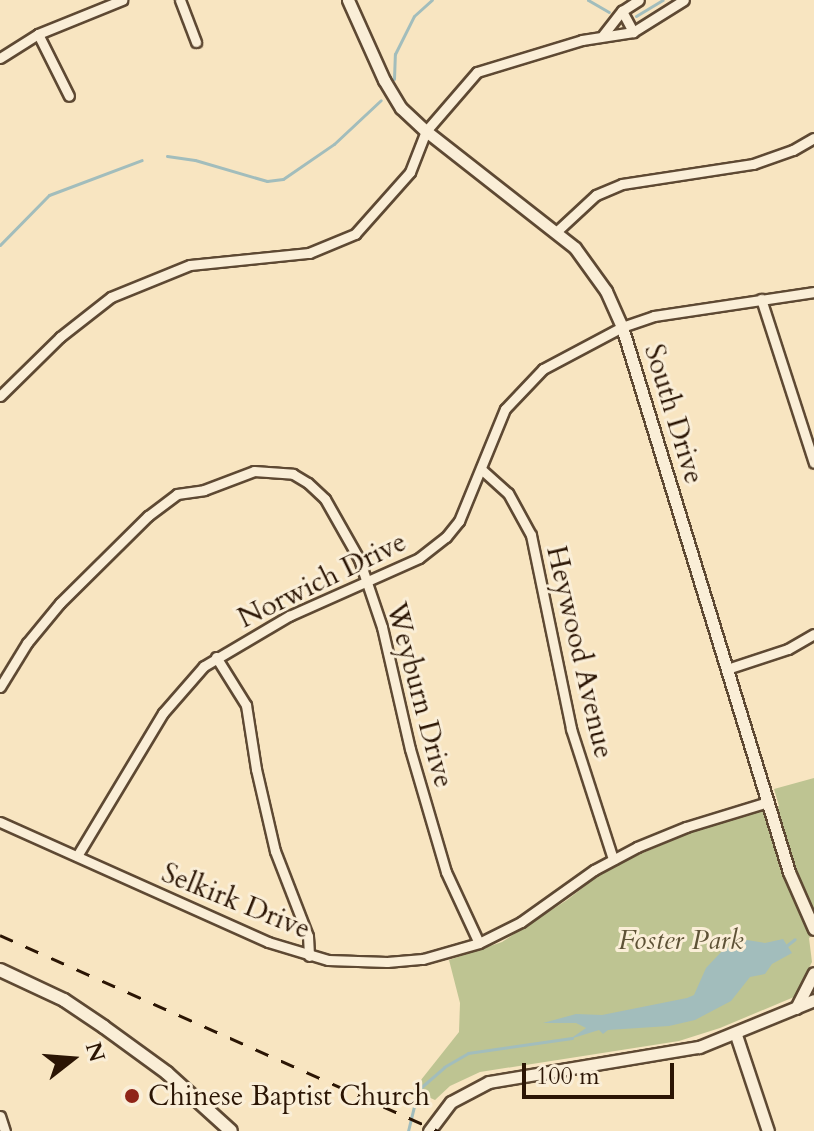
<!DOCTYPE html>
<style>
body{margin:0}
#map{position:relative;width:814px;height:1131px;overflow:hidden;background:#f8e5c1;font-family:Cardo,serif}
div>[style]{position:absolute}
[style*='--x']{left:calc(var(--x)*1px);top:calc(var(--y)*1px);width:calc(var(--w)*1px);rotate:calc(var(--a)*1deg)}
.green>*{inset:0;background:#bec492}
.water>*{inset:0;background:#a2bdbc}
.stream>*{height:3px;margin:-1.5px;padding:0 1.5px;transform-origin:1.5px;border-radius:1.5px;background:#a2bdbc}
.roads{filter:drop-shadow(2px 0 #5e4933) drop-shadow(-2px 0 #5e4933) drop-shadow(0 2px #5e4933) drop-shadow(0 -2px #5e4933)}
.minor>*{height:9px;margin:-4.5px;padding:0 4.5px;transform-origin:4.5px;border-radius:4.5px;background:#faeed7}
.tertiary>*{height:11px;margin:-5.5px;padding:0 5.5px;transform-origin:5.5px;border-radius:5.5px;background:#faeed7}
.secondary>*{height:12px;margin:-6px;padding:0 6px;transform-origin:6px;border-radius:6px;background:#faeed7}
.rail>*{height:3px;margin-top:-1.5px;transform-origin:0;background:repeating-linear-gradient(90deg,#2b1504 0 14px,transparent 0 28px)}
.dots>*{width:22px;height:22px;translate:-50% -50%;box-sizing:border-box;border:4px solid #faeed7;border-radius:50%}
span{translate:-50% -50%;white-space:nowrap;text-align:center;line-height:1.15;-webkit-text-stroke:6px #faeed7;paint-order:stroke}
.street-label{font-size:28px;color:#2b1504}
.park-label{font-size:28px;color:#5e5236;font-style:italic}
.poi-label{font-size:28px;color:#2b1504}
.left{translate:0 -50%;text-align:left}
.north{position:absolute;left:32px;top:1019px;width:80px;height:80px;-webkit-text-stroke:6px #faeed7;paint-order:stroke;rotate:73deg;font-size:22px;font-weight:700;line-height:32px;text-align:center;color:#2b1504}
.north::after{content:'';display:block;margin:auto;width:28px;height:36px;background:#2b1504;clip-path:polygon(50% 0,100% 100%,50% 72%,0 100%)}
.scale{position:absolute;left:522px;top:1063px;width:152px;height:36px;box-sizing:border-box;border:4px solid #2b1504;border-top:0;padding-left:10px;font-size:24px;line-height:28px;white-space:nowrap;color:#2b1504;-webkit-text-stroke:6px #faeed7;paint-order:stroke}
</style>
<div id="map">
<div class="green">
<i style="clip-path:polygon(814px 778px,814px 934px,809px 938px,812px 962px,794px 997px,720px 1028px,679px 1041px,480px 1072px,450px 1086px,435px 1100px,413px 1090px,459px 1032px,460px 1003px,449px 960px,502px 942px,567px 900px,608px 868px,692px 832px,779px 806px,774px 789px)"></i>
</div>
<div class="water">
<i style="clip-path:polygon(783px 939px,792px 953px,772px 964px,765px 974px,750px 977px,731px 1001px,695px 1020px,669px 1026px,608px 1030px,603px 1034px,599px 1030px,570px 1039px,586px 1028px,576px 1023px,543px 1023px,576px 1014px,602px 1015px,687px 998px,694px 995px,706px 968px,724px 949px,747px 940px,765px 943px)"></i>
</div>
<div class="stream">
<i style="--x:588;--y:0;--w:24;--a:30"></i>
<i style="--x:636;--y:16;--w:31;--a:-31"></i>
<i style="--x:394;--y:79;--w:25;--a:-88"></i>
<i style="--x:395;--y:54;--w:42;--a:-63.4"></i>
<i style="--x:414;--y:16;--w:24;--a:-42"></i>
<i style="--x:167;--y:156;--w:28;--a:8"></i>
<i style="--x:195;--y:160;--w:75;--a:16.3"></i>
<i style="--x:267;--y:181;--w:16;--a:-7"></i>
<i style="--x:283;--y:179;--w:62;--a:-34.5"></i>
<i style="--x:334;--y:144;--w:64;--a:-43.1"></i>
<i style="--x:0;--y:245;--w:70;--a:-45.6"></i>
<i style="--x:49;--y:195;--w:99;--a:-20.6"></i>
<i style="--x:786;--y:946;--w:11;--a:-38"></i>
<i style="--x:408;--y:1131;--w:42;--a:-76.3"></i>
<i style="--x:418;--y:1090;--w:35;--a:-41"></i>
<i style="--x:444;--y:1067;--w:28;--a:-30"></i>
<i style="--x:468;--y:1053;--w:105;--a:-8.2"></i>
</div>
<div class="roads">
<div class="minor">
<i style="--x:180;--y:0;--w:45;--a:69.1"></i>
<i style="--x:622;--y:11;--w:24;--a:62"></i>
<i style="--x:38;--y:34;--w:69;--a:63.4"></i>
<i style="--x:603;--y:35;--w:31;--a:-52"></i>
<i style="--x:622;--y:11;--w:20;--a:-33"></i>
<i style="--x:0;--y:58;--w:45;--a:-32.3"></i>
<i style="--x:38;--y:34;--w:91;--a:-22"></i>
<i style="--x:556;--y:232;--w:54;--a:-42.8"></i>
<i style="--x:596;--y:195;--w:28;--a:-23"></i>
<i style="--x:622;--y:184;--w:133;--a:-8.7"></i>
<i style="--x:753;--y:164;--w:42;--a:-19.3"></i>
<i style="--x:793;--y:150;--w:24;--a:-30"></i>
<i style="--x:761;--y:299;--w:172;--a:72.1"></i>
<i style="--x:0;--y:396;--w:84;--a:-44.5"></i>
<i style="--x:60;--y:337;--w:65;--a:-38.1"></i>
<i style="--x:111;--y:297;--w:85;--a:-22.1"></i>
<i style="--x:190;--y:265;--w:120;--a:-5.8"></i>
<i style="--x:309;--y:253;--w:50;--a:-22.4"></i>
<i style="--x:355;--y:234;--w:83;--a:-48.4"></i>
<i style="--x:410;--y:172;--w:44;--a:-68.7"></i>
<i style="--x:426;--y:131;--w:78;--a:-49.2"></i>
<i style="--x:477;--y:72;--w:110;--a:-16.9"></i>
<i style="--x:582;--y:40;--w:52;--a:-8.9"></i>
<i style="--x:633;--y:32;--w:60;--a:-32.1"></i>
<i style="--x:481;--y:469;--w:36;--a:42"></i>
<i style="--x:508;--y:493;--w:48;--a:61.3"></i>
<i style="--x:531;--y:535;--w:198;--a:78.3"></i>
<i style="--x:571;--y:729;--w:137;--a:72.1"></i>
<i style="--x:216;--y:657;--w:57;--a:58"></i>
<i style="--x:246;--y:705;--w:65;--a:81.1"></i>
<i style="--x:256;--y:769;--w:84;--a:77"></i>
<i style="--x:275;--y:851;--w:91;--a:68.8"></i>
<i style="--x:308;--y:936;--w:20;--a:87"></i>
<i style="--x:727;--y:669;--w:64;--a:-18.2"></i>
<i style="--x:788;--y:649;--w:30;--a:-30"></i>
<i style="--x:0;--y:687;--w:52;--a:-58.5"></i>
<i style="--x:27;--y:643;--w:52;--a:-50.5"></i>
<i style="--x:60;--y:603;--w:124;--a:-44.7"></i>
<i style="--x:148;--y:516;--w:36;--a:-37"></i>
<i style="--x:177;--y:494;--w:27;--a:-8"></i>
<i style="--x:204;--y:490;--w:53;--a:-20.8"></i>
<i style="--x:254;--y:471;--w:39;--a:4"></i>
<i style="--x:293;--y:474;--w:17;--a:31"></i>
<i style="--x:308;--y:483;--w:23;--a:43"></i>
<i style="--x:325;--y:499;--w:69;--a:60.5"></i>
<i style="--x:359;--y:559;--w:72;--a:71.3"></i>
<i style="--x:382;--y:627;--w:125;--a:77.1"></i>
<i style="--x:410;--y:749;--w:128;--a:73.7"></i>
<i style="--x:446;--y:872;--w:78;--a:65.1"></i>
<i style="--x:0;--y:822;--w:294;--a:24.1"></i>
<i style="--x:268;--y:942;--w:63;--a:16.7"></i>
<i style="--x:328;--y:960;--w:59;--a:1.9"></i>
<i style="--x:387;--y:962;--w:36;--a:-5"></i>
<i style="--x:423;--y:959;--w:58;--a:-15.9"></i>
<i style="--x:479;--y:943;--w:47;--a:-26.6"></i>
<i style="--x:521;--y:922;--w:90;--a:-35.5"></i>
<i style="--x:594;--y:870;--w:49;--a:-28.1"></i>
<i style="--x:637;--y:847;--w:53;--a:-22.2"></i>
<i style="--x:686;--y:827;--w:86;--a:-17"></i>
<i style="--x:77;--y:856;--w:167;--a:-59"></i>
<i style="--x:163;--y:713;--w:62;--a:-48.9"></i>
<i style="--x:204;--y:666;--w:99;--a:-30.5"></i>
<i style="--x:289;--y:616;--w:142;--a:-24"></i>
<i style="--x:419;--y:558;--w:34;--a:-38"></i>
<i style="--x:446;--y:537;--w:21;--a:-51"></i>
<i style="--x:459;--y:521;--w:121;--a:-67.7"></i>
<i style="--x:505;--y:409;--w:55;--a:-46.5"></i>
<i style="--x:543;--y:369;--w:89;--a:-28"></i>
<i style="--x:622;--y:327;--w:34;--a:-19"></i>
<i style="--x:654;--y:316;--w:162;--a:-8.5"></i>
<i style="--x:0;--y:1116;--w:16;--a:72"></i>
</div>
<div class="tertiary">
<i style="--x:348;--y:0;--w:88;--a:65.8"></i>
<i style="--x:384;--y:80;--w:33;--a:59"></i>
<i style="--x:401;--y:108;--w:34;--a:43"></i>
<i style="--x:426;--y:131;--w:189;--a:38.1"></i>
<i style="--x:575;--y:248;--w:53;--a:54.2"></i>
<i style="--x:606;--y:291;--w:39;--a:66"></i>
<i style="--x:622;--y:327;--w:570;--a:72.96"></i>
<i style="--x:789;--y:872;--w:62;--a:66.3"></i>
<i style="--x:796;--y:1008;--w:39;--a:-63"></i>
<i style="--x:736;--y:1035;--w:101;--a:71.6"></i>
<i style="--x:429;--y:1131;--w:36;--a:-53"></i>
<i style="--x:451;--y:1102;--w:43;--a:-27.8"></i>
<i style="--x:489;--y:1082;--w:213;--a:-9.5"></i>
<i style="--x:699;--y:1047;--w:124;--a:-22.2"></i>
</div>
<div class="secondary">
<i style="--x:0;--y:970;--w:71;--a:25.1"></i>
<i style="--x:64;--y:1000;--w:48;--a:34"></i>
<i style="--x:104;--y:1027;--w:78;--a:36.1"></i>
<i style="--x:167;--y:1073;--w:86;--a:42.2"></i>
</div>
</div>
<div class="rail">
<i style="--x:0;--y:935;--w:481;--a:24.1"></i>
</div>
<div class="dots">
<i style="left:132px;top:1096px;background:#8f2418"></i>
</div>
<div class="street-label">
<span style="left:674px;top:414px;rotate:73deg">South Drive</span>
<span style="left:322px;top:580px;rotate:-26deg">Norwich Drive</span>
<span style="left:580px;top:652px;rotate:77deg">Heywood Avenue</span>
<span style="left:420px;top:695px;rotate:75deg">Weyburn Drive</span>
<span style="left:236px;top:901px;rotate:22deg">Selkirk Drive</span>
</div>
<div class="park-label">
<span style="left:681px;top:940px">Foster Park</span>
</div>
<div class="poi-label">
<span class="left" style="left:148px;top:1096px">Chinese Baptist Church</span>
</div>
<div class="north">N</div>
<div class="scale">100 m</div>
</div>
